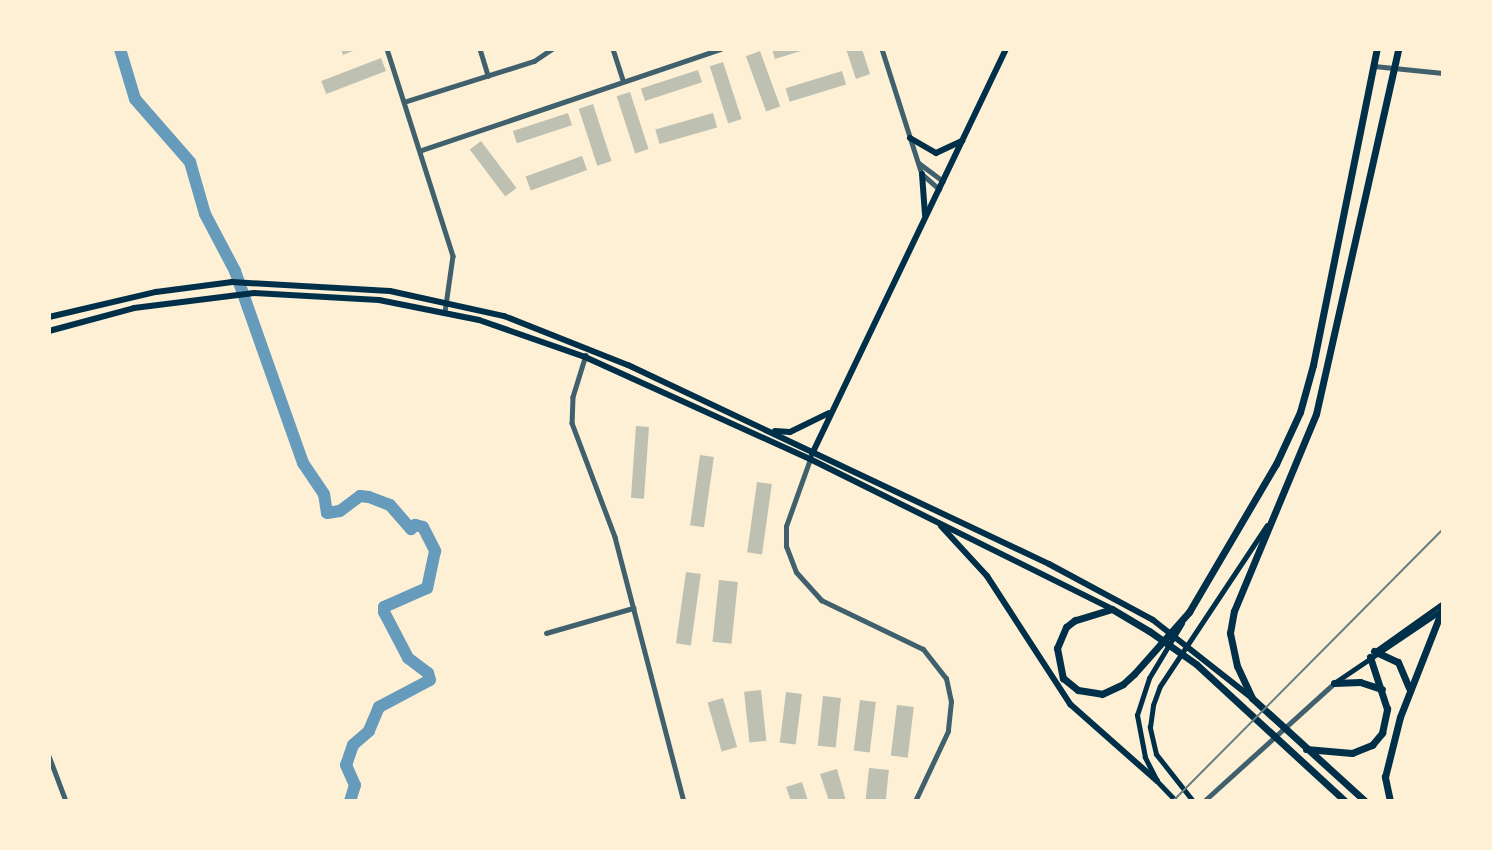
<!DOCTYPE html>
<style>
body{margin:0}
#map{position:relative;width:1492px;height:850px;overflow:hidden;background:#fdf0d5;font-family:Quicksand,sans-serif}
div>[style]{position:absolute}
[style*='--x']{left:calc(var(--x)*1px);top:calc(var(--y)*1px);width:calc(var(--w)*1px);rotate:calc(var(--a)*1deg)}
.river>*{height:12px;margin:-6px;padding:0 6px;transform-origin:6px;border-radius:6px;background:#669bbc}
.building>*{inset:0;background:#bec0b2;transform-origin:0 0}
.minor>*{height:4.5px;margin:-2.25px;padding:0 2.25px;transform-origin:2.25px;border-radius:2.25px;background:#3f606c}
.tertiary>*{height:5px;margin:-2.5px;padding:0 2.5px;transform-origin:2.5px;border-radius:2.5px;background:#3f606c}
.secondary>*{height:5px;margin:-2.5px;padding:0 2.5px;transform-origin:2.5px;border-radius:2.5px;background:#003049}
.primary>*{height:6px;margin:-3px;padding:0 3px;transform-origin:3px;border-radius:3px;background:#003049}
.trunk>*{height:7px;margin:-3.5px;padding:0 3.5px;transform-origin:3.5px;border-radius:3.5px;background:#003049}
.rail>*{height:2px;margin:-1px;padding:0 1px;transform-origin:1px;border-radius:1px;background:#657d81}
span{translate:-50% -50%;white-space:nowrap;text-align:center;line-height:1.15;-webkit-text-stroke:7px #fdf0d5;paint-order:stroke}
.frame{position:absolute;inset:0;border:51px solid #fdf0d5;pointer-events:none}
</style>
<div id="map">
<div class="river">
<i style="--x:120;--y:49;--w:52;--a:73.3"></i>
<i style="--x:135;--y:99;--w:84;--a:48.9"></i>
<i style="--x:190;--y:162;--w:54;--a:73.9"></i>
<i style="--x:205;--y:214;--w:64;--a:62.2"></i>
<i style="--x:235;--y:271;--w:204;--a:70.5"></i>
<i style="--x:303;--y:463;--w:37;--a:56"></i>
<i style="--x:324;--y:494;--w:19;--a:81"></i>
<i style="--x:327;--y:513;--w:13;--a:-9"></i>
<i style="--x:340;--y:511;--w:25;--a:-37"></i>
<i style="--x:360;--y:496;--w:9;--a:6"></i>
<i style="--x:369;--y:497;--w:22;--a:21"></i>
<i style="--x:390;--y:505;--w:32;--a:49"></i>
<i style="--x:411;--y:529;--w:6;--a:-45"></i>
<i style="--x:415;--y:525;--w:8;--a:14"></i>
<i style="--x:423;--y:527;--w:27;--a:63"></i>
<i style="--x:435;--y:551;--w:38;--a:102"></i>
<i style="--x:427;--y:588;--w:47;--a:156.2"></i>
<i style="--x:384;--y:607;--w:5;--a:90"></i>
<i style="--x:384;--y:612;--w:52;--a:62.4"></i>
<i style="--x:408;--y:658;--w:25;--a:37"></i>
<i style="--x:428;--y:673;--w:7;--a:74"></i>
<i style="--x:430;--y:680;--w:58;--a:152.1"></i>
<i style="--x:379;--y:707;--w:26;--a:113"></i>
<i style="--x:369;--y:731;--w:21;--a:139"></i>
<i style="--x:353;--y:745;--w:21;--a:109"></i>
<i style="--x:346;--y:765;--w:22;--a:66"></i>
<i style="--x:355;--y:785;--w:17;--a:107"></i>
</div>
<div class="building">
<i style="clip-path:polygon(341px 49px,358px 49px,343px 55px)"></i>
<i style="clip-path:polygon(772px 49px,803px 49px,804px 50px,775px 59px)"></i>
<i style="clip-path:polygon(846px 49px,862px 49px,870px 74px,856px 79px)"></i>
<i style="left:760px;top:51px;width:59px;height:15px;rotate:70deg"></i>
<i style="left:381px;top:58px;width:14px;height:64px;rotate:69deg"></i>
<i style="left:723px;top:62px;width:60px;height:14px;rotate:72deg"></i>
<i style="left:698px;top:70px;width:13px;height:60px;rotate:72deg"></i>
<i style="left:842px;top:71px;width:14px;height:59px;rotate:73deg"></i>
<i style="left:630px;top:92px;width:60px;height:14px;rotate:72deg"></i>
<i style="left:593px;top:104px;width:60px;height:15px;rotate:72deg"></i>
<i style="left:568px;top:113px;width:13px;height:58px;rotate:72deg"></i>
<i style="left:713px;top:113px;width:15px;height:60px;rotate:74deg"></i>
<i style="left:481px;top:141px;width:59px;height:14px;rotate:53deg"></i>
<i style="left:582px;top:156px;width:15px;height:60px;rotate:70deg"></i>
<i style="left:636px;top:426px;width:13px;height:72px;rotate:4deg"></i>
<i style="left:700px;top:455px;width:14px;height:71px;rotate:8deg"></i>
<i style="left:757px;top:482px;width:15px;height:71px;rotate:8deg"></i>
<i style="left:686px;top:572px;width:15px;height:72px;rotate:8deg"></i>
<i style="left:719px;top:580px;width:19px;height:62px;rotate:6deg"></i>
<i style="left:761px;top:690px;width:51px;height:17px;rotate:84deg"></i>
<i style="left:786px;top:692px;width:16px;height:51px;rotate:7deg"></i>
<i style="left:823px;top:696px;width:18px;height:50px;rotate:6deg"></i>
<i style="left:723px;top:698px;width:51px;height:16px;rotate:74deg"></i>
<i style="left:860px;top:700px;width:16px;height:51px;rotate:7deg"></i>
<i style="left:897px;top:705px;width:17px;height:51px;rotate:7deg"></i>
<i style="left:869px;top:768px;width:20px;height:33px;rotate:6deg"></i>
<i style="clip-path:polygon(837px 769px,846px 801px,829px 801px,820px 774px)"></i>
<i style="clip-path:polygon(802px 782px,808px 801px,791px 801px,786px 787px)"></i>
</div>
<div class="minor">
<i style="--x:387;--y:49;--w:217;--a:72.3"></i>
<i style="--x:453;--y:256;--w:57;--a:98.1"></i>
<i style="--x:480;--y:49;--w:28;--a:73"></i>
<i style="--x:613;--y:49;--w:33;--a:72"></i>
<i style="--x:882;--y:49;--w:131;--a:72.3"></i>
<i style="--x:922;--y:174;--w:23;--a:41"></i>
<i style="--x:1374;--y:66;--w:69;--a:5.8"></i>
<i style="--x:404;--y:102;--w:136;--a:-17.5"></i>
<i style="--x:534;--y:61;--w:22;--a:-34"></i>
<i style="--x:422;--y:150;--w:315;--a:-18.7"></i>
<i style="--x:919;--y:163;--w:30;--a:37"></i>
<i style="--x:586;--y:355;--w:44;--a:107.2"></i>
<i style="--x:573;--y:397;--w:26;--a:92"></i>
<i style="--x:572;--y:423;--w:122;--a:69.3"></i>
<i style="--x:615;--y:537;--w:273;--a:75.4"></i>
<i style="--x:546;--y:633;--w:91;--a:-16"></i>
<i style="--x:49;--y:756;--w:48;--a:69.3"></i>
</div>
<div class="tertiary">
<i style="--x:810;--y:459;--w:71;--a:109.7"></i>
<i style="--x:786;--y:526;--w:20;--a:90"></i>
<i style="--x:786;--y:546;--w:28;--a:69"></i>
<i style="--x:796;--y:572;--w:38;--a:48"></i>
<i style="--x:821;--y:600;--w:113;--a:25.7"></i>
<i style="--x:923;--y:649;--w:37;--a:52"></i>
<i style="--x:946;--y:678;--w:24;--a:78"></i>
<i style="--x:951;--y:701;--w:30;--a:96"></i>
<i style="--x:948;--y:731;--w:77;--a:115.2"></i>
<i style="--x:1204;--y:801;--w:176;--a:-42.2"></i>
</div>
<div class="secondary">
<i style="--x:1374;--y:652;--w:85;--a:-35.4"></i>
<i style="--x:1334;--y:683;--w:130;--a:-34.1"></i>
<i style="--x:1176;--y:801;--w:28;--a:-134"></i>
<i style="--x:1157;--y:781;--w:27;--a:-117"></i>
<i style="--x:1145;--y:757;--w:43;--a:-100.8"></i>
<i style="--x:1137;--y:715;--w:39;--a:-72"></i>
<i style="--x:1149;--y:678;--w:64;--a:-59"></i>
<i style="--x:1193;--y:801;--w:60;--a:-128.2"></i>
<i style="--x:1156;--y:754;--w:28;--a:-103"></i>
<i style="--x:1150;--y:727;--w:22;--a:-82"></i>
<i style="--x:1153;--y:705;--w:20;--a:-70"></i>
<i style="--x:1160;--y:686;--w:193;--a:-56.4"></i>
</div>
<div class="primary">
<i style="--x:910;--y:138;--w:30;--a:30"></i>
<i style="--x:936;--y:153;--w:29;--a:-25"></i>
<i style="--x:922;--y:174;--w:41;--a:85.8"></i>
<i style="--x:49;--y:317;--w:110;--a:-13.2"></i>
<i style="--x:156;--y:292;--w:77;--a:-7.5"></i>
<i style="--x:232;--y:282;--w:158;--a:3.3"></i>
<i style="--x:390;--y:291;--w:117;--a:12.4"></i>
<i style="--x:504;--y:316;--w:133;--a:21.6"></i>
<i style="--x:628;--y:365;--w:466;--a:25.3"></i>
<i style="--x:1049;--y:564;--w:118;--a:28.3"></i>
<i style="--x:1153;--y:620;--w:125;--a:38.2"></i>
<i style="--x:49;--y:331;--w:88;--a:-15.1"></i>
<i style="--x:134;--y:308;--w:121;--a:-7.1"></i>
<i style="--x:254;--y:293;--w:125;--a:3.2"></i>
<i style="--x:379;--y:300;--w:102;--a:11.3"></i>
<i style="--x:479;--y:320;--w:112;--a:19.2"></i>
<i style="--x:585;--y:357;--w:247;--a:24.4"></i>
<i style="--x:810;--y:459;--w:337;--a:26.4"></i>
<i style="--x:775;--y:431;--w:15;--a:4"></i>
<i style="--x:790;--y:432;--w:43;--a:-26"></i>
<i style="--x:812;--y:454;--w:449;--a:-64.4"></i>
<i style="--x:941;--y:526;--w:68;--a:47.4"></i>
<i style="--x:987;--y:576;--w:153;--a:57"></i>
<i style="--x:1070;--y:704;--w:116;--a:41.5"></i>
</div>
<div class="trunk">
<i style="--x:1374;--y:651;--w:26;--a:25"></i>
<i style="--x:1398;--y:662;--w:28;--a:67"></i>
<i style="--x:1334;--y:683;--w:26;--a:-2"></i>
<i style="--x:1360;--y:682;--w:23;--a:18"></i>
<i style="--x:1306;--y:749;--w:46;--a:5"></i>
<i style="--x:1352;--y:753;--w:22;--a:-22"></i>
<i style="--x:1372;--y:745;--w:16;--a:-50"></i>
<i style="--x:1382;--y:733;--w:25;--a:-78"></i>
<i style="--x:1387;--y:709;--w:55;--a:-108.1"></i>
<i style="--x:1345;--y:801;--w:202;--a:-137.4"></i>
<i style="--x:1196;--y:664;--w:57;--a:-144.9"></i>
<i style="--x:1149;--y:631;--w:43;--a:-149.3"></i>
<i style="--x:1112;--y:609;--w:39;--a:163"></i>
<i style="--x:1075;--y:620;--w:11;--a:142"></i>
<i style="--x:1066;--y:627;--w:23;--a:113"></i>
<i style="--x:1057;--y:648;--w:31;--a:79"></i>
<i style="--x:1063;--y:678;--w:19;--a:39"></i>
<i style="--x:1078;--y:690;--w:24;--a:9"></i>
<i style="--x:1102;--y:694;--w:23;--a:-25"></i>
<i style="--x:1123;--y:684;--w:15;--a:-42"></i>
<i style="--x:1134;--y:674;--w:83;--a:-48.4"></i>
<i style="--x:1189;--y:612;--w:172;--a:-59.6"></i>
<i style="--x:1276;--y:464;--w:57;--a:-65.2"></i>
<i style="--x:1300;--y:412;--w:49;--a:-74.5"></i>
<i style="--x:1313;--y:365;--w:322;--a:-78.6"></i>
<i style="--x:1365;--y:801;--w:153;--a:-137.7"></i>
<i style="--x:1252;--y:698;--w:35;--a:-115"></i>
<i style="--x:1237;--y:666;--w:34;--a:-102"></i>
<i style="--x:1230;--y:633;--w:22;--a:-80"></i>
<i style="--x:1234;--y:611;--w:213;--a:-67.4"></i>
<i style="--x:1316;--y:414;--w:374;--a:-77.3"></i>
<i style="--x:1390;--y:801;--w:25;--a:-102"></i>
<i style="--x:1385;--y:777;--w:62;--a:-76"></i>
<i style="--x:1400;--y:717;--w:115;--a:-68.6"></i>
</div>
<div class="rail">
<i style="--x:1173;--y:801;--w:383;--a:-45.2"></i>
</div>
<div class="frame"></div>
</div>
